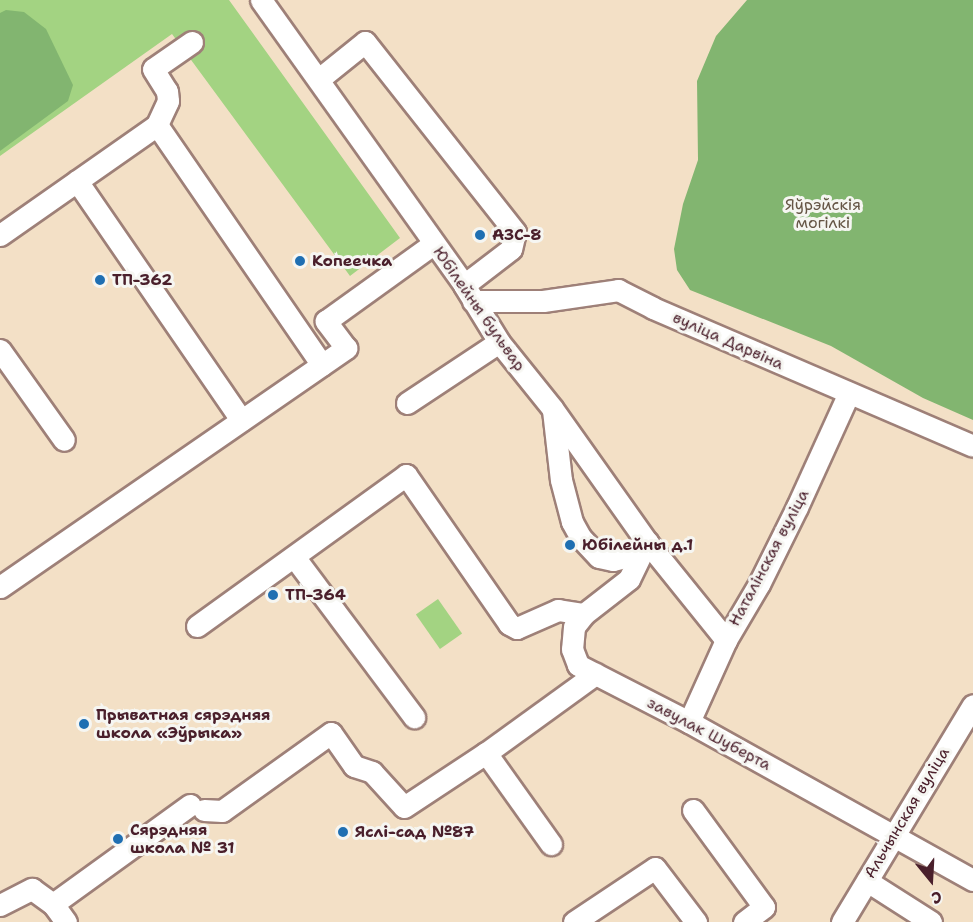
<!DOCTYPE html>
<meta charset="utf-8">
<style>
body{margin:0}
#map{position:relative;width:973px;height:922px;overflow:hidden;background:#f3e0c6;font-family:"Shantell Sans",sans-serif}
div>[style]{position:absolute}
[style*='--x']{left:calc(var(--x)*1px);top:calc(var(--y)*1px);width:calc(var(--w)*1px);rotate:calc(var(--a)*1deg)}
.green>*{inset:0;background:#a3d382;transform-origin:0 0}
.forest>*{inset:0;background:#82b570}
.roads{filter:drop-shadow(2px 0 #9e8078) drop-shadow(-2px 0 #9e8078) drop-shadow(0 2px #9e8078) drop-shadow(0 -2px #9e8078)}
.minor>*{height:21px;margin:-10.5px;padding:0 10.5px;transform-origin:10.5px;border-radius:10.5px;background:#fff}
.dots>*{width:16px;height:16px;translate:-50% -50%;box-sizing:border-box;border:3px solid #f6f6f2;border-radius:50%}
span{translate:-50% -50%;white-space:nowrap;text-align:center;line-height:1.15;-webkit-text-stroke:6px #f6f6f2;paint-order:stroke}
.park-label{font-size:16px;color:#655545}
.poi-label{font-size:16px;color:#4a1f2b;font-weight:700}
.left{translate:0 -50%;text-align:left}
.street-label{font-size:16px;color:#4a1f2b}
.north{position:absolute;left:901px;top:850px;width:60px;height:60px;-webkit-text-stroke:4px #f6f6f2;paint-order:stroke;rotate:162deg;font-size:16px;font-weight:700;line-height:24px;text-align:center;color:#4a1f2b}
.north::after{content:'';display:block;margin:auto;width:21px;height:27px;background:#4a1f2b;clip-path:polygon(50% 0,100% 100%,50% 72%,0 100%)}
</style>
<div id="map">
<div class="green">
<i style="clip-path:polygon(0 0,229px 0,400px 238px,350px 276px,172px 34px,0 156px)"></i>
<i style="left:438px;top:599px;width:42px;height:27px;rotate:55deg"></i>
</div>
<div class="forest">
<i style="clip-path:polygon(747px 0,973px 0,973px 420px,923px 398px,831px 346px,690px 290px,677px 270px,674px 249px,683px 204px,698px 160px,697px 81px,716px 36px)"></i>
<i style="clip-path:polygon(6px 10px,24px 12px,46px 29px,73px 85px,68px 101px,0 151px,0 13px)"></i>
</div>
<div class="roads">
<div class="minor">
<i style="--x:261;--y:0;--w:350;--a:54.5"></i>
<i style="--x:464;--y:285;--w:67;--a:58.4"></i>
<i style="--x:499;--y:342;--w:85;--a:51.2"></i>
<i style="--x:552;--y:408;--w:164;--a:54.7"></i>
<i style="--x:647;--y:542;--w:126;--a:51.1"></i>
<i style="--x:192;--y:42;--w:47;--a:145.3"></i>
<i style="--x:153;--y:69;--w:26;--a:58"></i>
<i style="--x:167;--y:91;--w:10;--a:84"></i>
<i style="--x:168;--y:101;--w:26;--a:115"></i>
<i style="--x:157;--y:125;--w:291;--a:55.5"></i>
<i style="--x:319;--y:79;--w:59;--a:-38.8"></i>
<i style="--x:365;--y:42;--w:242;--a:51.7"></i>
<i style="--x:515;--y:232;--w:17;--a:103"></i>
<i style="--x:511;--y:249;--w:59;--a:142.5"></i>
<i style="--x:77;--y:181;--w:290;--a:55.5"></i>
<i style="--x:0;--y:235;--w:192;--a:-35"></i>
<i style="--x:473;--y:301;--w:70;--a:0"></i>
<i style="--x:543;--y:301;--w:76;--a:-8.3"></i>
<i style="--x:618;--y:290;--w:39;--a:27"></i>
<i style="--x:653;--y:308;--w:348;--a:23.3"></i>
<i style="--x:0;--y:350;--w:110;--a:54.6"></i>
<i style="--x:407;--y:403;--w:110;--a:-33.5"></i>
<i style="--x:553;--y:410;--w:70;--a:83.5"></i>
<i style="--x:561;--y:480;--w:43;--a:75.3"></i>
<i style="--x:572;--y:522;--w:18;--a:61"></i>
<i style="--x:581;--y:538;--w:26;--a:47"></i>
<i style="--x:599;--y:557;--w:14;--a:12"></i>
<i style="--x:613;--y:560;--w:16;--a:-15"></i>
<i style="--x:628;--y:556;--w:24;--a:-36"></i>
<i style="--x:647;--y:542;--w:41;--a:115.9"></i>
<i style="--x:629;--y:579;--w:57;--a:142.1"></i>
<i style="--x:584;--y:614;--w:16;--a:128"></i>
<i style="--x:574;--y:627;--w:22;--a:95"></i>
<i style="--x:572;--y:649;--w:17;--a:69"></i>
<i style="--x:578;--y:665;--w:125;--a:27.2"></i>
<i style="--x:689;--y:722;--w:325;--a:29.1"></i>
<i style="--x:295;--y:558;--w:199;--a:53.2"></i>
<i style="--x:0;--y:587;--w:421;--a:-34.6"></i>
<i style="--x:346;--y:348;--w:34;--a:-127"></i>
<i style="--x:326;--y:321;--w:132;--a:-35.7"></i>
<i style="--x:197;--y:626;--w:258;--a:-35.8"></i>
<i style="--x:406;--y:475;--w:181;--a:55.3"></i>
<i style="--x:509;--y:624;--w:9;--a:27"></i>
<i style="--x:517;--y:628;--w:45;--a:-23.7"></i>
<i style="--x:558;--y:610;--w:26;--a:9"></i>
<i style="--x:689;--y:722;--w:90;--a:-65.7"></i>
<i style="--x:726;--y:640;--w:65;--a:-59.5"></i>
<i style="--x:759;--y:584;--w:86;--a:-63.7"></i>
<i style="--x:797;--y:507;--w:125;--a:-65.5"></i>
<i style="--x:486;--y:753;--w:112;--a:54.5"></i>
<i style="--x:204;--y:810;--w:18;--a:3"></i>
<i style="--x:222;--y:811;--w:134;--a:-35.6"></i>
<i style="--x:331;--y:733;--w:40;--a:55.1"></i>
<i style="--x:354;--y:766;--w:19;--a:18"></i>
<i style="--x:372;--y:772;--w:47;--a:47.6"></i>
<i style="--x:404;--y:807;--w:98;--a:-33.4"></i>
<i style="--x:486;--y:753;--w:135;--a:-35.9"></i>
<i style="--x:693;--y:810;--w:120;--a:53.8"></i>
<i style="--x:764;--y:907;--w:25;--a:143"></i>
<i style="--x:867;--y:881;--w:76;--a:32.6"></i>
<i style="--x:53;--y:904;--w:169;--a:-35.9"></i>
<i style="--x:0;--y:905;--w:36;--a:-27"></i>
<i style="--x:32;--y:889;--w:26;--a:36"></i>
<i style="--x:53;--y:904;--w:22;--a:54"></i>
<i style="--x:574;--y:922;--w:97;--a:-33.7"></i>
<i style="--x:655;--y:868;--w:68;--a:52.8"></i>
<i style="--x:842;--y:922;--w:253;--a:-58.9"></i>
</div>
</div>
<div class="dots">
<i style="left:480px;top:235px;background:#1f6fb2"></i>
<i style="left:300px;top:261px;background:#1f6fb2"></i>
<i style="left:100px;top:280px;background:#1f6fb2"></i>
<i style="left:570px;top:545px;background:#1f6fb2"></i>
<i style="left:273px;top:595px;background:#1f6fb2"></i>
<i style="left:84px;top:724px;background:#1f6fb2"></i>
<i style="left:343px;top:832px;background:#1f6fb2"></i>
<i style="left:118px;top:839px;background:#1f6fb2"></i>
</div>
<div class="park-label">
<span style="left:823px;top:214px">Яўрэйскія<br>могілкі</span>
</div>
<div class="poi-label">
<span class="left" style="left:492px;top:235px">АЗС-8</span>
<span class="left" style="left:312px;top:261px">Копеечка</span>
<span class="left" style="left:112px;top:280px">ТП-362</span>
<span class="left" style="left:582px;top:545px">Юбілейны д.1</span>
<span class="left" style="left:285px;top:595px">ТП-364</span>
<span class="left" style="left:96px;top:724px">Прыватная сярэдняя<br>школа «Эўрыка»</span>
<span class="left" style="left:130px;top:839px">Сярэдняя<br>школа № 31</span>
<span class="left" style="left:355px;top:832px">Яслі-сад №87</span>
</div>
<div class="street-label">
<span style="left:479px;top:309px;rotate:55deg">Юбілейны бульвар</span>
<span style="left:728px;top:341px;rotate:24deg">вуліца Дарвіна</span>
<span style="left:769px;top:558px;rotate:-62deg">Наталінская вуліца</span>
<span style="left:709px;top:734px;rotate:28deg">завулак Шуберта</span>
<span style="left:907px;top:813px;rotate:-59deg">Альчынская вуліца</span>
</div>
<div class="north">С</div>
</div>
